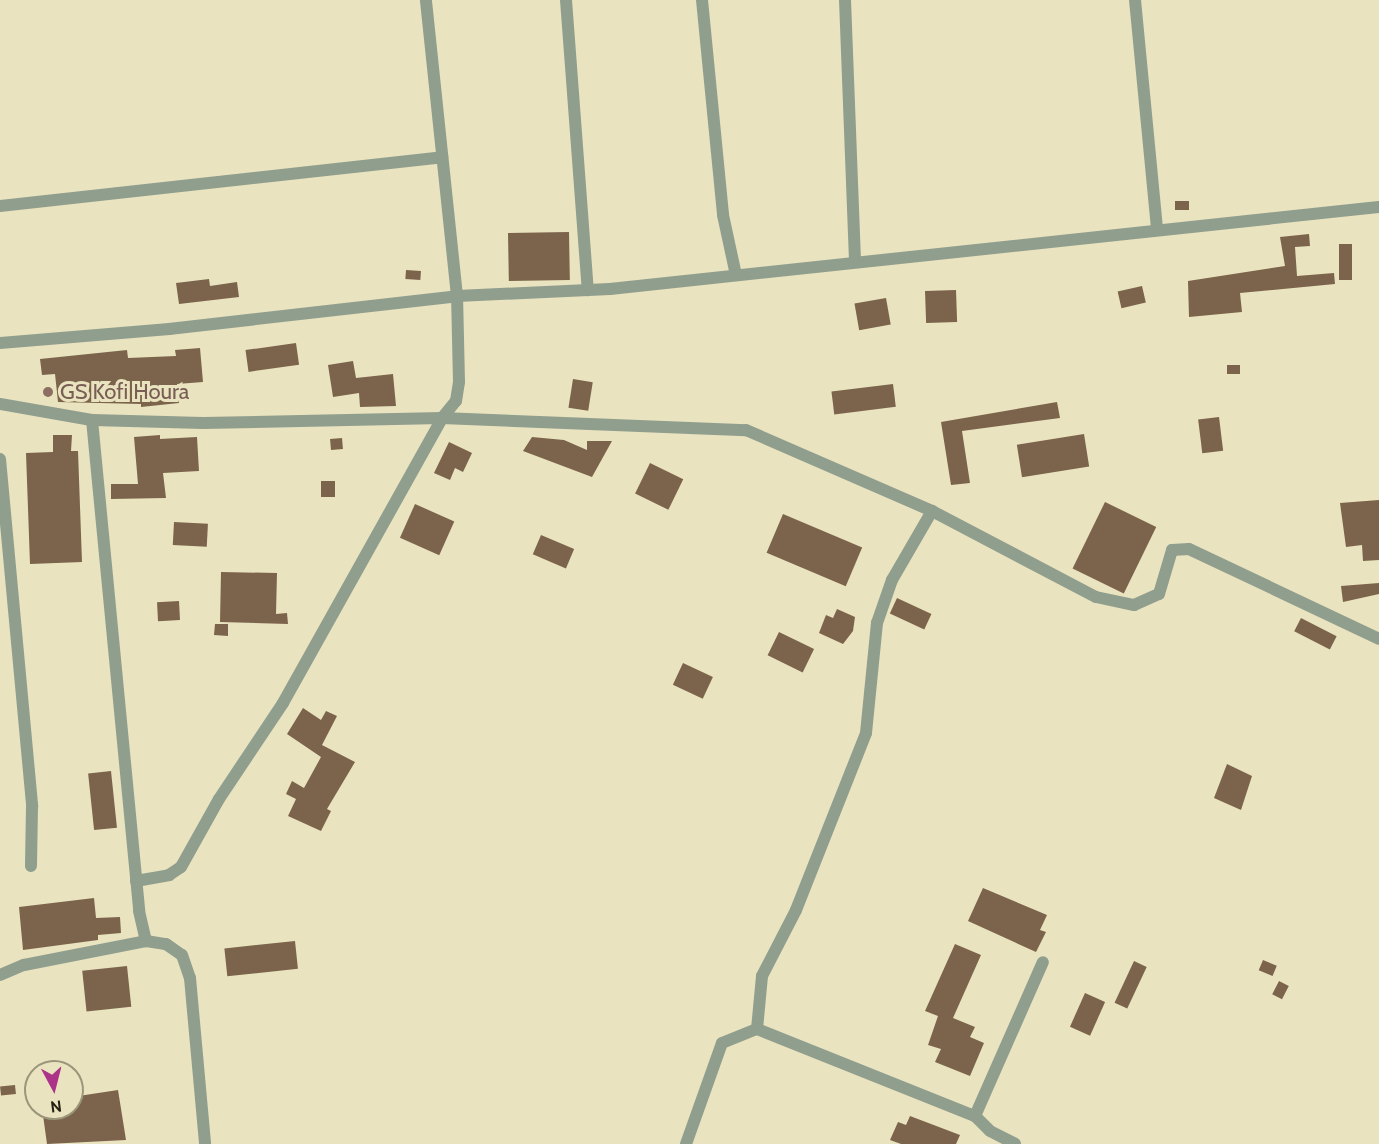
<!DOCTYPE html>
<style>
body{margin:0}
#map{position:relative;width:1379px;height:1144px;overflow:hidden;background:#eae3bf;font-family:Cabin,sans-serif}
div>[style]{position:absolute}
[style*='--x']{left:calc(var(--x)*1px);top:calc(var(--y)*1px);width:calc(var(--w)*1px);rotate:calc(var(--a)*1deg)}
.building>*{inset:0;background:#7b644b;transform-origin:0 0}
.minor>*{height:12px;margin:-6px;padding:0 6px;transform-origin:6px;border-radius:6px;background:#909e8e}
.dots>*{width:16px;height:16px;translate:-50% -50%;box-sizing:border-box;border:3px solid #eae3bf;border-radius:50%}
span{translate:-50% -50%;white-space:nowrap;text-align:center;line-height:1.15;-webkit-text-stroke:6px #eae3bf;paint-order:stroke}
.education-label{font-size:22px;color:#785e54}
.left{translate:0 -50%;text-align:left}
.north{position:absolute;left:24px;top:1060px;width:60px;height:60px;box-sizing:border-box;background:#eae3bf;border:2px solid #9b957b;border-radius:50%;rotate:173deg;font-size:16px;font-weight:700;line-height:24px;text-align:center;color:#242114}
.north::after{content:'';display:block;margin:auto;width:21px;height:27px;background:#ac3388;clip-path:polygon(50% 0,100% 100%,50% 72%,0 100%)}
</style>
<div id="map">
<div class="building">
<i style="left:1175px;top:201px;width:14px;height:9px"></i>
<i style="left:569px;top:232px;width:48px;height:61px;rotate:89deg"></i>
<i style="clip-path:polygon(1309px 234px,1310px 246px,1295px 247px,1297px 276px,1334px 273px,1335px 284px,1240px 293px,1242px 312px,1189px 317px,1188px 281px,1285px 266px,1280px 237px)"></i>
<i style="left:1339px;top:244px;width:13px;height:36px"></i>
<i style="left:406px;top:270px;width:15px;height:9px;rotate:4deg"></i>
<i style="clip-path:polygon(209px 279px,210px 286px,237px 282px,239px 297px,179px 304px,176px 283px)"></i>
<i style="left:1142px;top:286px;width:17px;height:25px;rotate:77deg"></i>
<i style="left:956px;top:290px;width:32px;height:31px;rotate:88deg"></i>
<i style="left:886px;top:298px;width:27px;height:32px;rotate:80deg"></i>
<i style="left:296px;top:343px;width:22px;height:51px;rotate:82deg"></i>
<i style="clip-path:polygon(200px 348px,203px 382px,177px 384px,179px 403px,141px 407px,141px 404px,58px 402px,55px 374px,42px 375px,40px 359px,127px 350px,128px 358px,176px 356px,175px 350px)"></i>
<i style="clip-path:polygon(353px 361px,356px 378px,393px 374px,396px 406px,360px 407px,359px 393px,333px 397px,328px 365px)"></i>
<i style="left:1227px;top:365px;width:13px;height:9px"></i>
<i style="left:573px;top:379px;width:20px;height:29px;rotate:9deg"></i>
<i style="left:893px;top:384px;width:23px;height:62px;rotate:83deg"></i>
<i style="clip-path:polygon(1057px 402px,1060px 418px,962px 431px,970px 483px,951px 485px,941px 422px)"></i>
<i style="left:1219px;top:417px;width:34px;height:21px;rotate:83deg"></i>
<i style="left:1084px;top:434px;width:33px;height:68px;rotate:81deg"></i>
<i style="clip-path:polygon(53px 435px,72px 435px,71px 451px,78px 451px,82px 562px,30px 564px,26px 453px,53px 452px)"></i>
<i style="clip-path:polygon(160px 435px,160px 439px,197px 437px,199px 471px,163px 473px,166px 498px,111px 499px,111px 484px,138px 484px,134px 437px)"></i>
<i style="clip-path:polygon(532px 437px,564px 440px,587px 450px,587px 441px,612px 441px,592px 477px,523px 451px)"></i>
<i style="left:342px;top:438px;width:11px;height:12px;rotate:85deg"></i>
<i style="clip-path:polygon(449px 442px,472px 453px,463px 472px,455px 468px,450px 480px,434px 473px)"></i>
<i style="left:650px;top:463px;width:37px;height:34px;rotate:26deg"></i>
<i style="left:335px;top:481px;width:16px;height:14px;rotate:90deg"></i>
<i style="clip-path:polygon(1379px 500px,1379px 560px,1363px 561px,1362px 545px,1346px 547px,1340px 503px)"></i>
<i style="left:1105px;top:502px;width:57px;height:74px;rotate:26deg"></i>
<i style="left:415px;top:504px;width:43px;height:37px;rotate:24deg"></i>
<i style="left:783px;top:514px;width:86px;height:42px;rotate:23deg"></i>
<i style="left:174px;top:522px;width:34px;height:23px;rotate:3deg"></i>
<i style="left:541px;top:535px;width:36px;height:21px;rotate:23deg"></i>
<i style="clip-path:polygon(221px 572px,277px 573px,276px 614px,287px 613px,288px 624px,220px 622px)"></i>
<i style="clip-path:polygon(1379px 583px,1379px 594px,1343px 602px,1341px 586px)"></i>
<i style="left:897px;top:598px;width:38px;height:17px;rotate:25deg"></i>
<i style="left:179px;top:601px;width:19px;height:22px;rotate:87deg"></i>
<i style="clip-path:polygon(837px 609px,855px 617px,853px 631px,843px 644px,819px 633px,826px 615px,833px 618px)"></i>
<i style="left:1301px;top:618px;width:40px;height:15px;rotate:27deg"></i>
<i style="clip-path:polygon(215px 624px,228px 624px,228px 636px,214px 635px)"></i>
<i style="left:779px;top:632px;width:39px;height:26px;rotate:26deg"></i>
<i style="left:683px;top:663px;width:33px;height:24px;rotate:25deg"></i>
<i style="clip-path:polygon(303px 708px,321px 720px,326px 711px,337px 716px,322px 745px,355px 762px,327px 809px,331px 811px,321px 831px,288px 816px,296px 799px,286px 794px,292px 781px,304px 788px,321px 757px,287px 734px)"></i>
<i style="clip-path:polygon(1227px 764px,1252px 776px,1241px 810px,1214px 798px)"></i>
<i style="left:111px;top:771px;width:57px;height:23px;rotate:84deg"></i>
<i style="clip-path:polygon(983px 888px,1047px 915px,1040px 930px,1046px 932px,1036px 952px,968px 921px)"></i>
<i style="clip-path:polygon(94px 898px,96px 918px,120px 917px,121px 933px,98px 935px,98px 940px,23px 950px,19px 907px)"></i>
<i style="left:295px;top:941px;width:28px;height:71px;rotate:84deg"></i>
<i style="clip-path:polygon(955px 944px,981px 955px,953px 1018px,975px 1027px,970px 1037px,984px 1043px,970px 1076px,935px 1062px,941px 1049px,928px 1045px,938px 1016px,925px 1011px)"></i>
<i style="left:1263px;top:960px;width:15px;height:11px;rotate:23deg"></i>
<i style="left:1134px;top:961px;width:14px;height:46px;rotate:25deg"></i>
<i style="left:127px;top:966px;width:41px;height:45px;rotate:84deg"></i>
<i style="left:1279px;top:981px;width:11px;height:15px;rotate:27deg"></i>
<i style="left:1085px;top:993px;width:22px;height:37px;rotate:24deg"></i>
<i style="left:15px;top:1085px;width:9px;height:15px;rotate:84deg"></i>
<i style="clip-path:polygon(118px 1090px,126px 1140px,47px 1144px,42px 1108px,72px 1108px,72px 1097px)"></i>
<i style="clip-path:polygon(910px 1116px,960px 1135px,956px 1144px,901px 1144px,890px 1140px,898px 1122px,906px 1125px)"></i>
</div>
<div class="minor">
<i style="--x:566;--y:0;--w:291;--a:85.7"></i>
<i style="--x:702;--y:0;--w:216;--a:84.4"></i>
<i style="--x:723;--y:215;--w:61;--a:77.8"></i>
<i style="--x:845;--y:0;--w:261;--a:87.8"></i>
<i style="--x:1135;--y:0;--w:231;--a:84.5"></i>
<i style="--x:0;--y:206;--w:445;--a:-6.3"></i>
<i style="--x:0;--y:343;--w:170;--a:-4.7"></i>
<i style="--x:169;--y:329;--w:290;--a:-6.5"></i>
<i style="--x:457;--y:296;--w:153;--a:-2.6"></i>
<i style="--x:610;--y:289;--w:773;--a:-6.09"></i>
<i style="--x:0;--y:404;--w:93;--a:9.9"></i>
<i style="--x:92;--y:420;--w:111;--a:1.5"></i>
<i style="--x:203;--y:423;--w:239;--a:-1.2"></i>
<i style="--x:442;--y:418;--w:304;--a:2.3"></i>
<i style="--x:746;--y:430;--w:203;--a:23.5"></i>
<i style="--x:932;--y:511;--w:185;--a:27.7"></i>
<i style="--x:1096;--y:597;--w:39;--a:12"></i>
<i style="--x:1134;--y:605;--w:27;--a:-24"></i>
<i style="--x:1159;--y:594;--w:46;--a:-73.5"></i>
<i style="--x:1172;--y:550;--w:17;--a:-3"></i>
<i style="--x:1189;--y:549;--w:210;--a:25.3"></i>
<i style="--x:92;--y:420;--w:493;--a:84.5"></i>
<i style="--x:139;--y:911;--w:31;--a:77"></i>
<i style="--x:146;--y:941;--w:20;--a:9"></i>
<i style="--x:166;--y:944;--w:19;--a:35"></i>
<i style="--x:182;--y:955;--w:24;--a:71"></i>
<i style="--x:190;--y:978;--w:167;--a:84.8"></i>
<i style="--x:0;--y:459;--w:349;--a:84.7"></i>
<i style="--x:32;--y:807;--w:59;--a:91"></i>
<i style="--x:136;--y:881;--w:34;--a:-10"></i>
<i style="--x:169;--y:875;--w:14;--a:-34"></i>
<i style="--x:181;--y:867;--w:78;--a:-60.8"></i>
<i style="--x:219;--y:799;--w:115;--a:-56.3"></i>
<i style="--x:283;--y:703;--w:326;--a:-60.8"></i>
<i style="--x:442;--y:418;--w:22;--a:-51"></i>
<i style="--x:456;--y:401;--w:19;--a:-81"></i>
<i style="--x:459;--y:382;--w:86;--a:-91.3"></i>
<i style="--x:457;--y:296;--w:298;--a:-96"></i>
<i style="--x:0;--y:975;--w:26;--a:-23"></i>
<i style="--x:24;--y:965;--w:124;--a:-11.1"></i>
<i style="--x:757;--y:1029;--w:53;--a:-84.6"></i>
<i style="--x:762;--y:976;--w:74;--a:-62.7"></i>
<i style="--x:796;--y:910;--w:190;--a:-68.4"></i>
<i style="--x:866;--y:733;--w:111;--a:-84.3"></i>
<i style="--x:877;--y:623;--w:46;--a:-70.8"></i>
<i style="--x:892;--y:580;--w:80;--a:-59.9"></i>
<i style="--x:975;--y:1116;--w:168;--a:-66.2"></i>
<i style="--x:686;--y:1144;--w:107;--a:-70.4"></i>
<i style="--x:722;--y:1043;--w:38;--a:-22"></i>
<i style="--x:757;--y:1029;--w:235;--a:21.8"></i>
<i style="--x:975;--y:1116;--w:21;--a:45"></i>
<i style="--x:990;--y:1131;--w:28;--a:27"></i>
</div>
<div class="dots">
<i style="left:48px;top:392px;background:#8d6e63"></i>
</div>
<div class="education-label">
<span class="left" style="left:60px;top:392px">GS Kofi Houra</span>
</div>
<div class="north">N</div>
</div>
